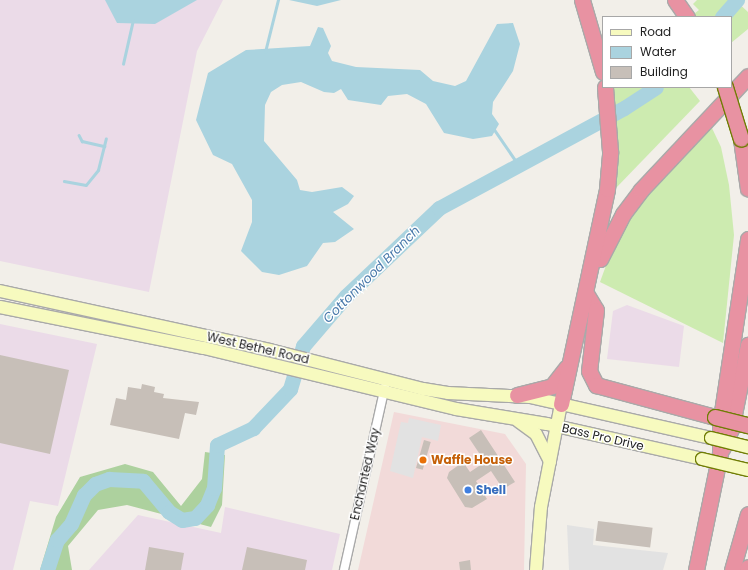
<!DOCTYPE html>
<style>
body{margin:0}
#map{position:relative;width:748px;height:570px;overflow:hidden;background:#f2efe9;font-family:Poppins,sans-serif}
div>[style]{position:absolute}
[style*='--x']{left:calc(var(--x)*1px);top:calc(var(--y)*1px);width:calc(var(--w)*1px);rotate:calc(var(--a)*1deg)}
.commercial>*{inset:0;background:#f2dad9}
.industrial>*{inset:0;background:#ebdbe8}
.grass>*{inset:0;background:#cdebb0}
.forest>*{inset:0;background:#add19e}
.parking>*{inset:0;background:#e2e2e2}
.water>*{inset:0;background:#aad3df}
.stream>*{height:2.5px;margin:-1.25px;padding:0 1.25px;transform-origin:1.25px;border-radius:1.25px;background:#aad3df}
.river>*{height:15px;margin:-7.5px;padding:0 7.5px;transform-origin:7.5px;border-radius:7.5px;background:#aad3df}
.building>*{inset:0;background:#c7bfb8;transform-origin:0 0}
.roads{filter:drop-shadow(1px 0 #a9a9a9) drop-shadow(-1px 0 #a9a9a9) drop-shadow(0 1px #a9a9a9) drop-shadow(0 -1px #a9a9a9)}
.minor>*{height:8px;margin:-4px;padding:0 4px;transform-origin:4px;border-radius:4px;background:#fff}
.secondary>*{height:12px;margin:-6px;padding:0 6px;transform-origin:6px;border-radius:6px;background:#f7fabf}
.motorway>*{height:15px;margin:-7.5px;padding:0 7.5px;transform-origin:7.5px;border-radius:7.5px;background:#e892a2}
.bridges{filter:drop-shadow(1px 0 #707d05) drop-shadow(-1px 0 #707d05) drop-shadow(0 1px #707d05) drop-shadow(0 -1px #707d05)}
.secondary-bridge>*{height:12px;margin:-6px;padding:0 6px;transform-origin:6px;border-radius:6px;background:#f7fabf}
.motorway-bridge>*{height:15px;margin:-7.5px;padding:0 7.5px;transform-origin:7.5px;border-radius:7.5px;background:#e892a2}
.dots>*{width:11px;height:11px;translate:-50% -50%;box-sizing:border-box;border:2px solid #fff;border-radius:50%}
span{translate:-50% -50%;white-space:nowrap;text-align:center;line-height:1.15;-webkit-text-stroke:3px #fff;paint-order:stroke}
.street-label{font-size:12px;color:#222}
.food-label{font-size:12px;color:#c56008;font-weight:700}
.left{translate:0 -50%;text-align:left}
.shop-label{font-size:12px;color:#366cbe;font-weight:700}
.water-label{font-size:13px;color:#4a7aab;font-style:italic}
.legend{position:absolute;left:602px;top:16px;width:130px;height:72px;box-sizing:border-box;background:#fff;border:1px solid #a7a7a7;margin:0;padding:5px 7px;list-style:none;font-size:12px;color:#222}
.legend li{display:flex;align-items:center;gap:8px;height:20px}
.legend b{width:20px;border:1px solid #a7a7a7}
</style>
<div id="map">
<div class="commercial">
<i style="clip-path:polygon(394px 412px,505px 434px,526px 464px,524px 570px,358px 570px)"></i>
</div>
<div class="industrial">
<i style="clip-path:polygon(0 0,223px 0,197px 51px,149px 292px,0 261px)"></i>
<i style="clip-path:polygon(627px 305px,684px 326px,679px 367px,607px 359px,613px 311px)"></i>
<i style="clip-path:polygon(0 324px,97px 344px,58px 506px,30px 501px,13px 570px,0 570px)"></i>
<i style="clip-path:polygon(225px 507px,340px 534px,332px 570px,89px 570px,138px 515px,221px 533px)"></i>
</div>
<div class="grass">
<i style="clip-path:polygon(697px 0,735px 0,748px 12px,748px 29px,731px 43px,731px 17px,690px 17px,699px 10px,693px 4px)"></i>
<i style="clip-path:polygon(611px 87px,689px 87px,700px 101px,615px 189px)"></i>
<i style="clip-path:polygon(711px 126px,721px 147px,729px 185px,734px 235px,723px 343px,600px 282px,620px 227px,636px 203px)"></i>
</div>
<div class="forest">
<i style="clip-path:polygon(205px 452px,225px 455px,222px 505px,211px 527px,127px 505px,98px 510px,68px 546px,72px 570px,40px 570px,56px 517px,80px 477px,125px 464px,153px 472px,181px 506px,202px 479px)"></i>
</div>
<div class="parking">
<i style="clip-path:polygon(409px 418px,441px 425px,438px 441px,422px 437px,413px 478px,390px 471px,401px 422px,408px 423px)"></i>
<i style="clip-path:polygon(567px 525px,594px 529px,593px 545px,668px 553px,663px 570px,569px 570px)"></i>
</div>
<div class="water">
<i style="clip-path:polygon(105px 0,197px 0,155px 24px,117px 23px)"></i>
<i style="clip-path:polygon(289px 0,341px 0,317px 6px)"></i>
<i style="clip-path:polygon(513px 23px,520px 44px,513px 71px,493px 102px,492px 114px,499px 124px,492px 136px,473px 139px,444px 133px,426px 104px,407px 94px,388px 96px,381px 105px,348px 100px,341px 89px,334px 93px,324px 92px,301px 82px,282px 85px,271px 92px,265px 105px,264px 141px,297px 180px,300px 190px,312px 192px,342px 187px,354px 196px,348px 204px,333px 212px,354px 229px,335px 242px,323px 243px,307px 266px,279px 275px,262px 272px,241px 251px,252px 222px,252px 200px,232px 164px,213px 155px,196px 120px,208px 73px,246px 50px,310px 46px,318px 27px,323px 28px,331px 46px,328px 53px,332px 61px,356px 67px,420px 70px,433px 81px,455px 86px,466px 81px,497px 24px)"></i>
</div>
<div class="stream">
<i style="--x:265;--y:52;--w:54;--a:-76"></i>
<i style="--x:123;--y:64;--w:45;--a:-77.2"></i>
<i style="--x:494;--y:129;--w:42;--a:55.6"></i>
<i style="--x:79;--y:135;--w:7;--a:63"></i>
<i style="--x:82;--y:141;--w:23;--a:13"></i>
<i style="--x:64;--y:181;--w:22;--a:10"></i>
<i style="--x:86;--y:185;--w:19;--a:-51"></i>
<i style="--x:98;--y:170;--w:32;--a:-76"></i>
</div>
<div class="river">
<i style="--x:722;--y:17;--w:23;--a:-49"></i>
<i style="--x:47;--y:570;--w:32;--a:-72"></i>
<i style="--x:57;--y:540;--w:21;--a:-49"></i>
<i style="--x:71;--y:524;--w:32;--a:-66"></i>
<i style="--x:84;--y:495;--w:16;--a:-45"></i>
<i style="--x:95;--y:484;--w:15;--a:-20"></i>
<i style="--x:109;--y:479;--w:34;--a:3"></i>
<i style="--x:143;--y:481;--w:40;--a:50"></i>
<i style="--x:169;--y:512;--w:15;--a:32"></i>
<i style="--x:182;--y:520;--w:13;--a:-9"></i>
<i style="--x:195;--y:518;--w:18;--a:-47"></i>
<i style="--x:207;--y:505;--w:18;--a:-68"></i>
<i style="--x:214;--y:488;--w:43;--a:-86"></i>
<i style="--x:217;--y:445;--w:40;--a:-25"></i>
<i style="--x:253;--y:428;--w:54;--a:-46.5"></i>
<i style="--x:290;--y:389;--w:45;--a:-73.2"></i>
<i style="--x:303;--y:346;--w:66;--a:-49.3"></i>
<i style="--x:346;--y:296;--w:128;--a:-43.4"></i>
<i style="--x:439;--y:208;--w:210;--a:-28.4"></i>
<i style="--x:624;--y:108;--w:38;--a:-33"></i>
</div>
<div class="building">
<i style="clip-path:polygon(0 355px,69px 370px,50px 454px,0 443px)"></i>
<i style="clip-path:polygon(142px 384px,155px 387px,154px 392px,164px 394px,163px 398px,199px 402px,196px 415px,185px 413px,179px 439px,110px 425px,116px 398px,126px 400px,128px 387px,141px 389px)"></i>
<i style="clip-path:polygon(481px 430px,515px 482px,503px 489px,491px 471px,476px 481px,487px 499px,472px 508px,465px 507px,447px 478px,449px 472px,463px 462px,470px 472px,485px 462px,469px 438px)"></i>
<i style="left:424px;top:440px;width:7px;height:29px;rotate:16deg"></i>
<i style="left:598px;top:521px;width:55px;height:20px;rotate:7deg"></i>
<i style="clip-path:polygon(149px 547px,184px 553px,181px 570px,145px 570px)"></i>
<i style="clip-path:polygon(247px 547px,307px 560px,305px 570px,242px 570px)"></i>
<i style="clip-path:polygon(470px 560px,471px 570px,460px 570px,459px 562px)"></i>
</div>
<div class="roads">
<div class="minor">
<i style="--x:344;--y:570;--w:188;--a:-77.4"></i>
</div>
<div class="secondary">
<i style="--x:0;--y:291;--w:276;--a:12.3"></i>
<i style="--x:270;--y:350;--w:158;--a:14.3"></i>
<i style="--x:423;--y:389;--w:25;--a:9"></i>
<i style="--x:448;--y:393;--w:82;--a:2.8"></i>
<i style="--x:530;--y:397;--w:186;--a:12.8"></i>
<i style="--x:0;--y:307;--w:208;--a:11.4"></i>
<i style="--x:204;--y:348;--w:259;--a:13.6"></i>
<i style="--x:456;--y:409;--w:92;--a:9.4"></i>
<i style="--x:547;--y:424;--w:159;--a:12.7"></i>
<i style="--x:518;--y:421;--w:22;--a:36"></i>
<i style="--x:536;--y:434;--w:31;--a:63"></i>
<i style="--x:536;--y:570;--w:63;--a:-85.5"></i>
<i style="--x:541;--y:507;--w:105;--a:-79"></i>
</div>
<div class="motorway">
<i style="--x:582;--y:0;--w:75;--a:73.7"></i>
<i style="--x:675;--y:0;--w:21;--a:55"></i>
<i style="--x:741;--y:139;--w:50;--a:82"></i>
<i style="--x:600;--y:259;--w:51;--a:-62.9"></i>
<i style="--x:623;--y:214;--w:30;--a:-53"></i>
<i style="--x:641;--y:190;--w:156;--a:-46.8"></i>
<i style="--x:587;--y:295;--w:17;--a:59"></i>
<i style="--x:596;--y:310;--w:61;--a:96.5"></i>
<i style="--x:589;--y:371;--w:16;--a:63"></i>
<i style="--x:596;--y:385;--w:123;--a:15.1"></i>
<i style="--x:517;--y:395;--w:36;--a:-14"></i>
<i style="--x:552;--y:386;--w:24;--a:-52"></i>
<i style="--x:561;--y:404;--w:220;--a:-77.9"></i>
<i style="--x:607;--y:189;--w:38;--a:-85"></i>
<i style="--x:610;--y:151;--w:64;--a:-94.5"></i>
<i style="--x:722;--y:449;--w:22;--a:-66"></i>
<i style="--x:731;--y:429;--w:86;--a:-78.6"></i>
<i style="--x:696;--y:570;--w:119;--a:-78.4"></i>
<i style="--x:720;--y:453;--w:28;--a:-90"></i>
<i style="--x:720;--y:425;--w:188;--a:-81.4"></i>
<i style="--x:732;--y:570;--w:58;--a:-74.1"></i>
<i style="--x:747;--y:570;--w:3;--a:-72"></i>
</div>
</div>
<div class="bridges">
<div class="secondary-bridge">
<i style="--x:711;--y:438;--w:38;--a:14"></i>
<i style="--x:702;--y:459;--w:47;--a:13.4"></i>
</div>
<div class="motorway-bridge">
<i style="--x:725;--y:87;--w:54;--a:72.9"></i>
<i style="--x:715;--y:417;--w:34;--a:14"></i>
</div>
</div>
<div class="dots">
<i style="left:423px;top:460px;background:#e8710a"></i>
<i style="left:468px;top:490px;background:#3f7fe0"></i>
</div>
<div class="street-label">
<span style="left:258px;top:348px;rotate:13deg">West Bethel Road</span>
<span style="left:603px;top:437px;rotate:13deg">Bass Pro Drive</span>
<span style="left:365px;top:474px;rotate:-77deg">Enchanted Way</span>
</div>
<div class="food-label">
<span class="left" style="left:431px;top:460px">Waffle House</span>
</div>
<div class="shop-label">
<span class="left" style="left:476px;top:490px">Shell</span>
</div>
<div class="water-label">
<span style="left:372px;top:275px;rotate:-45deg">Cottonwood Branch</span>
</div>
<ul class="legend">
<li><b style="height:5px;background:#f7fabf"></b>Road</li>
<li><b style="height:11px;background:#aad3df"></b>Water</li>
<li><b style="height:11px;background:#c7bfb8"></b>Building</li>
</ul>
</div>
